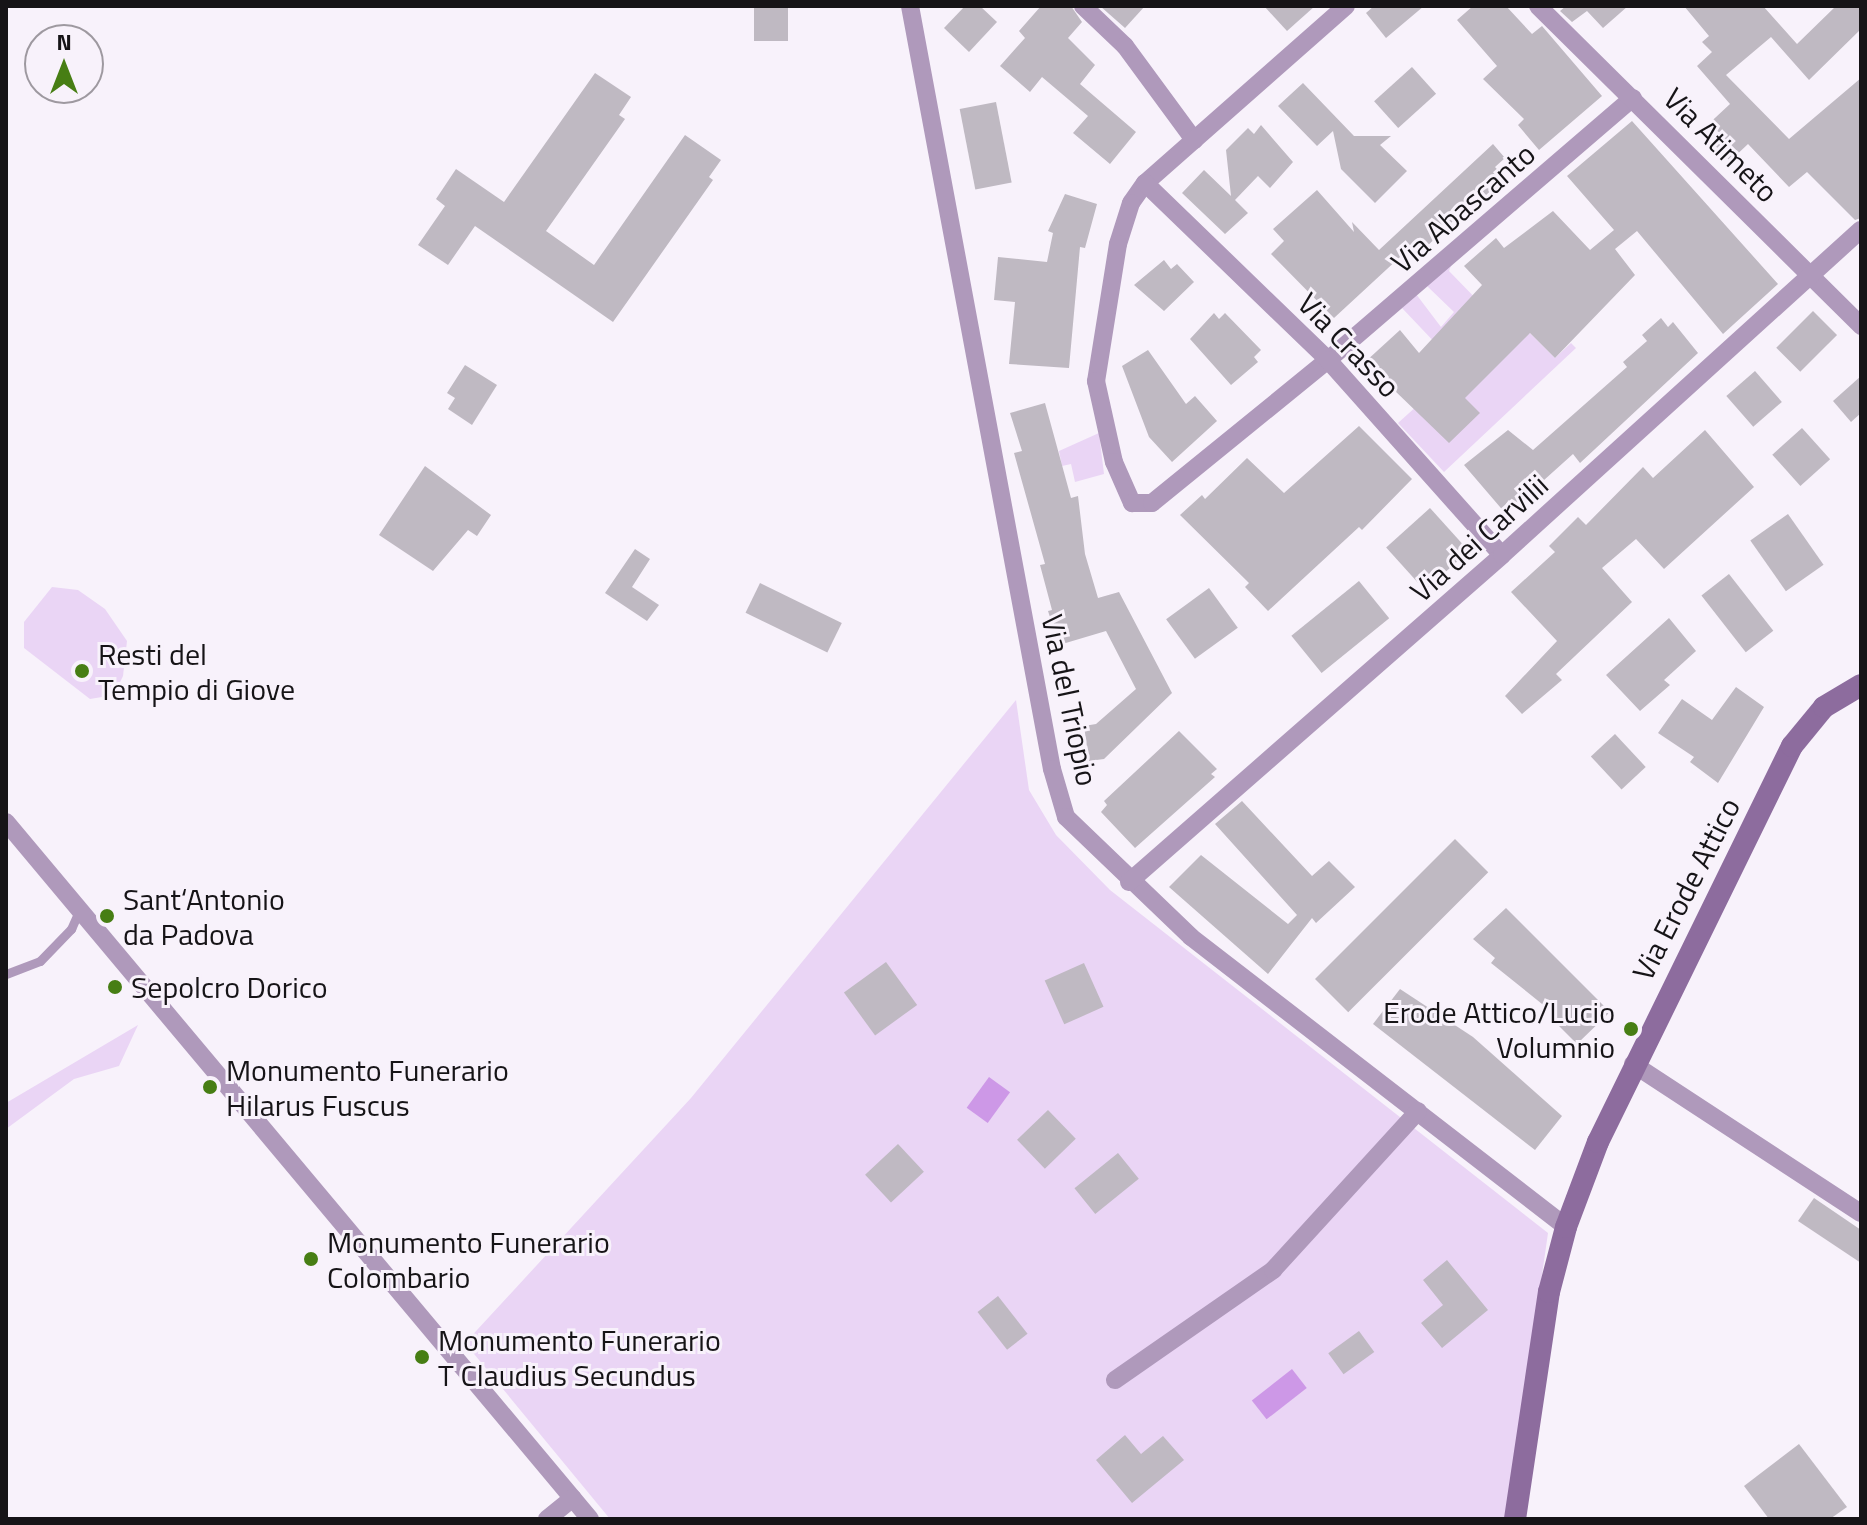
<!DOCTYPE html>
<meta charset="utf-8">
<style>
body{margin:0}
#map{position:relative;width:1867px;height:1525px;overflow:hidden;background:#f8f2fb;font-family:"Titillium Web",sans-serif}
div>[style]{position:absolute}
[style*='--x']{left:calc(var(--x)*1px);top:calc(var(--y)*1px);width:calc(var(--w)*1px);rotate:calc(var(--a)*1deg)}
.green>*{inset:0;background:#ead5f5}
.water>*{inset:0;background:#cd98e7;transform-origin:0 0}
.building>*{inset:0;background:#bfb9c2;transform-origin:0 0}
.service>*{height:9px;margin:-4.5px;padding:0 4.5px;transform-origin:4.5px;border-radius:4.5px;background:#af99bb}
.minor>*{height:18px;margin:-9px;padding:0 9px;transform-origin:9px;border-radius:9px;background:#af99bb}
.secondary>*{height:22px;margin:-11px;padding:0 11px;transform-origin:11px;border-radius:11px;background:#8d6c9e}
.dots>*{width:22px;height:22px;translate:-50% -50%;box-sizing:border-box;border:4px solid #f8f2fb;border-radius:50%}
span{translate:-50% -50%;white-space:nowrap;text-align:center;line-height:1.15;-webkit-text-stroke:6px #f8f2fb;paint-order:stroke}
.street-label{font-size:30px;color:#161417}
.poi-label{font-size:30px;color:#161417}
.left{translate:0 -50%;text-align:left}
.right{translate:-100% -50%;text-align:right}
.frame{position:absolute;inset:0;border:8px solid #161417;pointer-events:none}
.north{position:absolute;left:24px;top:24px;width:80px;height:80px;box-sizing:border-box;background:#f8f2fb;border:2px solid #9e99a0;border-radius:50%;rotate:0deg;font-size:22px;font-weight:700;line-height:32px;text-align:center;color:#161417}
.north::after{content:'';display:block;margin:auto;width:28px;height:36px;background:#477e14;clip-path:polygon(50% 0,100% 100%,50% 72%,0 100%)}
</style>
<div id="map">
<div class="green">
<i style="clip-path:polygon(1454px 258px,1449px 271px,1518px 342px,1530px 333px,1555px 358px,1571px 343px,1576px 348px,1444px 472px,1398px 423px,1459px 368px,1402px 308px,1416px 294px,1441px 327px,1454px 312px,1427px 286px)"></i>
<i style="clip-path:polygon(1099px 433px,1104px 474px,1075px 482px,1071px 464px,1062px 466px,1059px 451px)"></i>
<i style="clip-path:polygon(52px 587px,78px 590px,105px 609px,127px 641px,123px 676px,114px 695px,90px 699px,24px 648px,24px 622px)"></i>
<i style="clip-path:polygon(1016px 700px,1029px 790px,1056px 835px,1110px 890px,1548px 1233px,1507px 1519px,610px 1519px,465px 1343px,691px 1098px)"></i>
<i style="clip-path:polygon(138px 1025px,119px 1066px,74px 1079px,6px 1129px,6px 1103px)"></i>
</div>
<div class="water">
<i style="left:989px;top:1077px;width:26px;height:38px;rotate:36deg"></i>
<i style="left:1292px;top:1369px;width:24px;height:51px;rotate:52deg"></i>
</div>
<div class="building">
<i style="left:754px;top:6px;width:34px;height:35px"></i>
<i style="clip-path:polygon(965px 6px,980px 6px,997px 22px,969px 52px,944px 28px)"></i>
<i style="clip-path:polygon(1041px 6px,1071px 6px,1082px 22px,1068px 38px,1095px 65px,1080px 84px,1136px 132px,1110px 164px,1073px 133px,1088px 116px,1042px 77px,1030px 92px,1000px 66px,1025px 38px,1019px 31px)"></i>
<i style="clip-path:polygon(1100px 6px,1145px 6px,1125px 28px)"></i>
<i style="clip-path:polygon(1264px 6px,1315px 6px,1287px 31px)"></i>
<i style="clip-path:polygon(1374px 6px,1424px 6px,1386px 38px,1366px 13px)"></i>
<i style="clip-path:polygon(1473px 6px,1506px 6px,1532px 34px,1542px 26px,1602px 96px,1539px 150px,1518px 125px,1524px 119px,1483px 79px,1497px 66px,1457px 20px)"></i>
<i style="clip-path:polygon(1566px 6px,1628px 6px,1603px 28px,1587px 11px,1572px 22px,1560px 11px)"></i>
<i style="clip-path:polygon(1684px 6px,1763px 6px,1797px 44px,1836px 6px,1861px 6px,1861px 29px,1809px 80px,1771px 37px,1726px 75px,1789px 139px,1861px 78px,1861px 218px,1855px 220px,1807px 172px,1789px 187px,1748px 144px,1730px 161px,1701px 131px,1730px 104px,1697px 66px,1712px 52px,1702px 42px,1709px 36px)"></i>
<i style="left:1412px;top:67px;width:36px;height:51px;rotate:48deg"></i>
<i style="clip-path:polygon(595px 73px,631px 97px,619px 115px,625px 119px,546px 231px,594px 265px,685px 135px,721px 160px,709px 177px,713px 180px,613px 322px,475px 226px,448px 265px,418px 245px,445px 206px,436px 199px,456px 169px,504px 202px)"></i>
<i style="clip-path:polygon(1303px 83px,1354px 136px,1391px 136px,1380px 145px,1407px 171px,1375px 203px,1341px 169px,1333px 131px,1317px 146px,1278px 106px)"></i>
<i style="left:996px;top:102px;width:82px;height:37px;rotate:79deg"></i>
<i style="clip-path:polygon(1632px 121px,1778px 284px,1723px 334px,1637px 231px,1615px 249px,1635px 275px,1555px 358px,1530px 333px,1465px 398px,1480px 413px,1449px 443px,1365px 362px,1400px 330px,1419px 353px,1482px 285px,1464px 266px,1496px 238px,1504px 248px,1553px 211px,1590px 250px,1614px 230px,1567px 176px)"></i>
<i style="clip-path:polygon(1261px 125px,1293px 162px,1270px 188px,1258px 176px,1235px 200px,1248px 213px,1225px 234px,1182px 193px,1204px 170px,1231px 196px,1226px 150px,1248px 128px,1254px 134px)"></i>
<i style="clip-path:polygon(1493px 144px,1505px 158px,1495px 167px,1505px 178px,1486px 195px,1483px 192px,1420px 253px,1413px 245px,1334px 318px,1271px 254px,1284px 241px,1273px 229px,1317px 190px,1354px 232px,1352px 222px,1379px 250px)"></i>
<i style="clip-path:polygon(1065px 194px,1097px 204px,1085px 248px,1080px 247px,1069px 368px,1009px 364px,1015px 302px,994px 300px,998px 257px,1047px 262px,1053px 233px,1048px 231px)"></i>
<i style="clip-path:polygon(1164px 260px,1171px 269px,1177px 264px,1194px 282px,1164px 311px,1134px 285px)"></i>
<i style="left:1813px;top:311px;width:34px;height:52px;rotate:45deg"></i>
<i style="clip-path:polygon(1214px 313px,1219px 319px,1225px 313px,1261px 350px,1254px 357px,1258px 362px,1231px 385px,1190px 339px)"></i>
<i style="clip-path:polygon(1661px 318px,1668px 327px,1673px 322px,1698px 353px,1580px 463px,1573px 454px,1506px 514px,1464px 465px,1508px 430px,1533px 450px,1627px 367px,1623px 362px,1647px 341px,1642px 335px)"></i>
<i style="clip-path:polygon(1148px 350px,1186px 404px,1195px 396px,1217px 421px,1172px 462px,1149px 437px,1122px 366px)"></i>
<i style="clip-path:polygon(465px 365px,497px 385px,472px 425px,448px 409px,455px 398px,447px 393px)"></i>
<i style="left:1755px;top:371px;width:41px;height:38px;rotate:49deg"></i>
<i style="clip-path:polygon(1861px 376px,1861px 413px,1851px 422px,1833px 401px)"></i>
<i style="clip-path:polygon(1045px 403px,1071px 498px,1078px 496px,1085px 554px,1098px 598px,1119px 592px,1172px 693px,1104px 759px,1089px 761px,1084px 726px,1096px 724px,1136px 689px,1106px 631px,1059px 645px,1048px 611px,1052px 610px,1040px 565px,1045px 564px,1014px 453px,1022px 451px,1010px 413px)"></i>
<i style="clip-path:polygon(1359px 426px,1412px 479px,1362px 530px,1359px 527px,1268px 611px,1245px 587px,1249px 583px,1180px 515px,1202px 495px,1205px 499px,1247px 458px,1284px 493px)"></i>
<i style="left:1802px;top:428px;width:42px;height:40px;rotate:48deg"></i>
<i style="clip-path:polygon(1705px 430px,1754px 487px,1664px 569px,1636px 539px,1602px 568px,1632px 602px,1556px 674px,1562px 680px,1522px 714px,1505px 696px,1557px 641px,1511px 592px,1555px 552px,1549px 546px,1578px 517px,1586px 525px,1643px 467px,1653px 478px)"></i>
<i style="clip-path:polygon(425px 466px,491px 515px,477px 536px,468px 530px,433px 571px,379px 535px)"></i>
<i style="left:1430px;top:508px;width:58px;height:59px;rotate:48deg"></i>
<i style="left:1788px;top:514px;width:62px;height:46px;rotate:55deg"></i>
<i style="clip-path:polygon(635px 549px,650px 559px,632px 587px,659px 605px,647px 621px,605px 593px)"></i>
<i style="left:1729px;top:574px;width:72px;height:35px;rotate:52deg"></i>
<i style="left:1359px;top:581px;width:48px;height:87px;rotate:51deg"></i>
<i style="left:760px;top:583px;width:91px;height:33px;rotate:26deg"></i>
<i style="left:1209px;top:588px;width:49px;height:53px;rotate:54deg"></i>
<i style="clip-path:polygon(1669px 618px,1696px 651px,1664px 680px,1670px 685px,1640px 711px,1606px 675px)"></i>
<i style="clip-path:polygon(1736px 687px,1764px 707px,1718px 783px,1690px 762px,1694px 757px,1658px 733px,1682px 699px,1712px 720px)"></i>
<i style="clip-path:polygon(1179px 731px,1217px 769px,1211px 774px,1215px 777px,1135px 848px,1101px 812px,1107px 805px,1104px 801px)"></i>
<i style="left:1615px;top:734px;width:45px;height:33px;rotate:47deg"></i>
<i style="clip-path:polygon(1242px 801px,1312px 876px,1329px 861px,1355px 887px,1316px 923px,1312px 918px,1268px 974px,1169px 887px,1201px 855px,1288px 924px,1297px 915px,1215px 824px)"></i>
<i style="left:1455px;top:839px;width:47px;height:198px;rotate:45deg"></i>
<i style="clip-path:polygon(1506px 908px,1610px 1012px,1577px 1044px,1554px 1021px,1557px 1016px,1491px 963px,1495px 958px,1473px 939px)"></i>
<i style="left:886px;top:962px;width:53px;height:52px;rotate:54deg"></i>
<i style="left:1084px;top:963px;width:48px;height:43px;rotate:66deg"></i>
<i style="clip-path:polygon(1400px 989px,1473px 1037px,1562px 1116px,1535px 1150px,1373px 1024px)"></i>
<i style="left:1048px;top:1110px;width:40px;height:43px;rotate:46deg"></i>
<i style="left:898px;top:1144px;width:38px;height:45px;rotate:47deg"></i>
<i style="left:1118px;top:1153px;width:33px;height:56px;rotate:51deg"></i>
<i style="clip-path:polygon(1814px 1198px,1861px 1230px,1861px 1263px,1798px 1221px)"></i>
<i style="clip-path:polygon(1447px 1260px,1488px 1310px,1442px 1348px,1421px 1323px,1443px 1305px,1423px 1280px)"></i>
<i style="left:998px;top:1296px;width:48px;height:26px;rotate:52deg"></i>
<i style="left:1359px;top:1331px;width:26px;height:38px;rotate:54deg"></i>
<i style="clip-path:polygon(1125px 1435px,1141px 1454px,1163px 1436px,1184px 1460px,1132px 1503px,1096px 1460px)"></i>
<i style="clip-path:polygon(1799px 1444px,1847px 1507px,1830px 1519px,1769px 1519px,1744px 1486px)"></i>
</div>
<div class="service">
<i style="--x:6;--y:974;--w:36;--a:-21"></i>
<i style="--x:40;--y:961;--w:45;--a:-45.9"></i>
<i style="--x:71;--y:929;--w:20;--a:-66"></i>
</div>
<div class="minor">
<i style="--x:910;--y:6;--w:776;--a:79.46"></i>
<i style="--x:1052;--y:769;--w:50;--a:73.7"></i>
<i style="--x:1066;--y:817;--w:173;--a:43.8"></i>
<i style="--x:1191;--y:937;--w:474;--a:37.7"></i>
<i style="--x:1083;--y:6;--w:58;--a:43.6"></i>
<i style="--x:1125;--y:46;--w:117;--a:53.7"></i>
<i style="--x:1346;--y:6;--w:268;--a:138.6"></i>
<i style="--x:1145;--y:183;--w:24;--a:125"></i>
<i style="--x:1131;--y:203;--w:43;--a:107.6"></i>
<i style="--x:1118;--y:244;--w:139;--a:99.1"></i>
<i style="--x:1096;--y:381;--w:83;--a:77.5"></i>
<i style="--x:1114;--y:462;--w:45;--a:66.3"></i>
<i style="--x:1132;--y:503;--w:20;--a:0"></i>
<i style="--x:1152;--y:503;--w:227;--a:-39.1"></i>
<i style="--x:1328;--y:360;--w:402;--a:-40.7"></i>
<i style="--x:1538;--y:6;--w:455;--a:44.7"></i>
<i style="--x:1145;--y:183;--w:255;--a:44"></i>
<i style="--x:1328;--y:360;--w:261;--a:48.3"></i>
<i style="--x:6;--y:822;--w:909;--a:50.04"></i>
<i style="--x:1129;--y:882;--w:496;--a:-41.2"></i>
<i style="--x:1502;--y:555;--w:484;--a:-42.2"></i>
<i style="--x:1633;--y:1064;--w:272;--a:33.2"></i>
<i style="--x:1115;--y:1380;--w:193;--a:-34.8"></i>
<i style="--x:1273;--y:1270;--w:215;--a:-47.6"></i>
<i style="--x:547;--y:1519;--w:33;--a:-39"></i>
</div>
<div class="secondary">
<i style="--x:1515;--y:1519;--w:230;--a:-81.5"></i>
<i style="--x:1549;--y:1292;--w:67;--a:-75.3"></i>
<i style="--x:1566;--y:1227;--w:91;--a:-69.4"></i>
<i style="--x:1598;--y:1142;--w:441;--a:-63.9"></i>
<i style="--x:1792;--y:746;--w:50;--a:-50.6"></i>
<i style="--x:1824;--y:707;--w:43;--a:-30.7"></i>
</div>
<div class="dots">
<i style="left:82px;top:671px;background:#477e14"></i>
<i style="left:107px;top:916px;background:#477e14"></i>
<i style="left:115px;top:987px;background:#477e14"></i>
<i style="left:1631px;top:1029px;background:#477e14"></i>
<i style="left:210px;top:1087px;background:#477e14"></i>
<i style="left:311px;top:1259px;background:#477e14"></i>
<i style="left:422px;top:1357px;background:#477e14"></i>
</div>
<div class="street-label">
<span style="left:1721px;top:145px;rotate:45deg">Via Atimeto</span>
<span style="left:1463px;top:208px;rotate:-41deg">Via Abascanto</span>
<span style="left:1349px;top:345px;rotate:46deg">Via Crasso</span>
<span style="left:1479px;top:538px;rotate:-42deg">Via dei Carvilii</span>
<span style="left:1070px;top:700px;rotate:78deg">Via del Triopio</span>
<span style="left:1686px;top:889px;rotate:-63deg">Via Erode Attico</span>
</div>
<div class="poi-label">
<span class="left" style="left:98px;top:671px">Resti del<br>Tempio di Giove</span>
<span class="left" style="left:123px;top:916px">Sant‘Antonio<br>da Padova</span>
<span class="left" style="left:131px;top:987px">Sepolcro Dorico</span>
<span class="right" style="left:1615px;top:1029px">Erode Attico/Lucio<br>Volumnio</span>
<span class="left" style="left:226px;top:1087px">Monumento Funerario<br>Hilarus Fuscus</span>
<span class="left" style="left:327px;top:1259px">Monumento Funerario<br>Colombario</span>
<span class="left" style="left:438px;top:1357px">Monumento Funerario<br>T Claudius Secundus</span>
</div>
<div class="frame"></div>
<div class="north">N</div>
</div>
